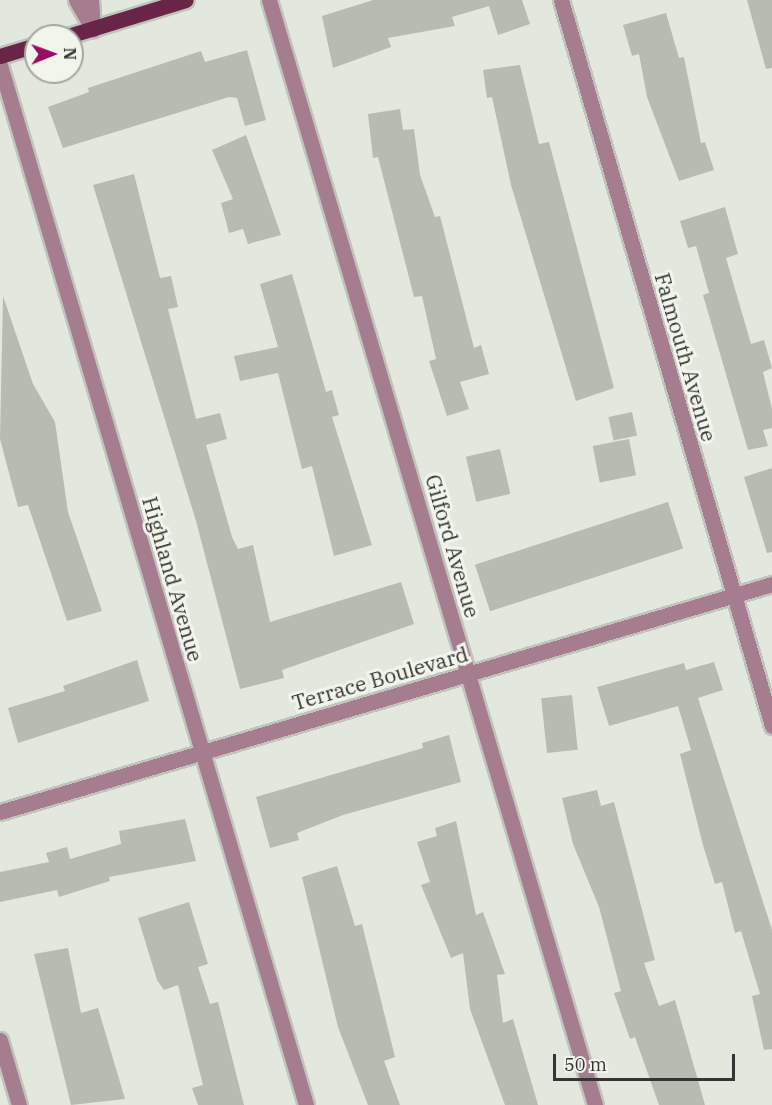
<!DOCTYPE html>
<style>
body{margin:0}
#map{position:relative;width:772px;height:1105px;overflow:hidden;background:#e3e8de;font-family:"IBM Plex Serif",serif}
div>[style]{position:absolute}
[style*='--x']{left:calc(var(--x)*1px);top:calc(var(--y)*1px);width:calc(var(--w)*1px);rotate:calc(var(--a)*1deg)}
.building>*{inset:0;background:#b7bbb1;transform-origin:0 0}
.roads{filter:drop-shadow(2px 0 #c0c4bc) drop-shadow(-2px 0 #c0c4bc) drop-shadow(0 2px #c0c4bc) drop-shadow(0 -2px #c0c4bc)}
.minor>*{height:15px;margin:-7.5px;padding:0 7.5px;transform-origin:7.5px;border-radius:7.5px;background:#a57d8e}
.major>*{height:15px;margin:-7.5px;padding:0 7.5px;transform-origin:7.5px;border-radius:7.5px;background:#682548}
span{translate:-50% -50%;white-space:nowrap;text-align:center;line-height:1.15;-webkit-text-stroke:6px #f1f5eb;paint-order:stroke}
.street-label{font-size:21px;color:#343532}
.north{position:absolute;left:24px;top:24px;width:60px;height:60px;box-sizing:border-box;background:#f1f5eb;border:2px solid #a5a8a1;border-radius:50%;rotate:89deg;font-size:16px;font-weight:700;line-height:24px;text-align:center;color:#343532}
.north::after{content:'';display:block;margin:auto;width:21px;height:27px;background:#980d62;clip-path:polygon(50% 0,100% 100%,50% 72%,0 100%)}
.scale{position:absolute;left:553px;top:1054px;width:182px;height:27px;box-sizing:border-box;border:3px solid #343532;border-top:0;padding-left:8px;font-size:18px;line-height:21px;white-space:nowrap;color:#343532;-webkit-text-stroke:4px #f1f5eb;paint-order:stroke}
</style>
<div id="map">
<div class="building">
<i style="clip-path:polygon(373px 0,522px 0,530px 24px,498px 35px,489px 6px,452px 17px,455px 26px,388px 38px,391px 47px,333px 68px,322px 16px)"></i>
<i style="clip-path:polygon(747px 0,772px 0,772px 68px,766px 69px)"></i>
<i style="clip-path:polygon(666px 13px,679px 58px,684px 57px,701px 143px,705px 142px,714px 170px,679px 181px,647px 97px,639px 54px,632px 56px,623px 25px)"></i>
<i style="clip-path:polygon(247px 50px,266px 120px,245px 126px,237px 98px,229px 97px,63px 148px,48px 107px,89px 92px,88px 88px,201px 51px,205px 62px)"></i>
<i style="clip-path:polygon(520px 65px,539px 144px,549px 142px,614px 388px,576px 401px,511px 185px,492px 97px,487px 98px,483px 70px)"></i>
<i style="clip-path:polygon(400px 109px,403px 130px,414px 129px,420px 175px,435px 217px,440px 216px,474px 348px,481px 345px,489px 374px,460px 382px,469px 409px,447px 416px,429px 361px,436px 359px,422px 296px,414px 297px,378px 157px,373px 158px,368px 114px)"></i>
<i style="clip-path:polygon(246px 135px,281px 235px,248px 244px,243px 229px,229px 233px,221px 203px,233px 199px,212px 150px)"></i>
<i style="clip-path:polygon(134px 174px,160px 278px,171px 276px,178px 307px,168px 309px,196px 419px,220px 413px,227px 439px,206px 445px,232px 537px,238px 549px,253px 545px,270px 622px,401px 582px,414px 624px,282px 670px,284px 678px,240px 689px,196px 521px,93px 185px)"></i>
<i style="clip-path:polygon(725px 207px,738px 254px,726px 258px,751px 344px,764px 340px,772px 368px,763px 372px,772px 409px,772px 428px,763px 430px,768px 446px,748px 450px,703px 295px,709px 293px,696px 246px,688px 248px,680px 221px)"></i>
<i style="clip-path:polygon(292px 274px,326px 392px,332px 390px,339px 415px,332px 417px,372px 545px,334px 556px,312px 466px,302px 469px,278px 373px,240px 381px,234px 356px,278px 347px,260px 284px)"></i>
<i style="clip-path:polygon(3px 296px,33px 384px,55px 422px,68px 512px,102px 611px,67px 621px,28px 505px,18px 507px,0 439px)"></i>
<i style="left:632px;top:412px;width:24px;height:24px;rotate:78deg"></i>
<i style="left:629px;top:439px;width:37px;height:37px;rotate:79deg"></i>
<i style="left:500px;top:449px;width:46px;height:35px;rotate:77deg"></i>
<i style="clip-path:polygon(772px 468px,772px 552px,767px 553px,744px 477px)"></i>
<i style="left:668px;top:502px;width:49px;height:203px;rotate:72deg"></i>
<i style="clip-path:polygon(137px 660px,149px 701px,18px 743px,8px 708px,65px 691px,63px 686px)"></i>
<i style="clip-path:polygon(714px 662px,723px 690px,698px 698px,772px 930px,772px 1049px,764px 1050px,752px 996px,760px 994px,741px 931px,735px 933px,722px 882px,715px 884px,703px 845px,680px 754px,691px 750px,678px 706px,609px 726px,597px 687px,684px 663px,686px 670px)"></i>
<i style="left:572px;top:695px;width:55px;height:31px;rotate:84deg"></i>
<i style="clip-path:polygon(449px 735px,461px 782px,343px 815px,297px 833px,299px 840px,270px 848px,256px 797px,423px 748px,422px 743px)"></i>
<i style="clip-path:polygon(597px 790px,601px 806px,614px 802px,655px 960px,644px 963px,659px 1006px,675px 1000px,705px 1105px,659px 1105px,635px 1037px,630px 1039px,614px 993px,621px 991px,599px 907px,573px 844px,562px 798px)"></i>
<i style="clip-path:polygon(185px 819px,196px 861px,109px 877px,110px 881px,59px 897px,57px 890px,0 902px,0 872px,49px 862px,46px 853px,67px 847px,70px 859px,121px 844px,119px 831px)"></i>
<i style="clip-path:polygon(456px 821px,476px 915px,483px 912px,505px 974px,497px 975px,503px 1023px,513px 1019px,538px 1105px,505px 1105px,470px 1009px,463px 953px,451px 958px,421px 885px,430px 882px,417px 842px,437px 836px,435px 828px)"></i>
<i style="clip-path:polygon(337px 866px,355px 926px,362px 924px,395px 1057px,384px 1061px,400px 1105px,368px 1105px,338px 1027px,302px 877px)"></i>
<i style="clip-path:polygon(189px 902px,208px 964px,198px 967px,210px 1004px,218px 1002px,244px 1105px,198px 1105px,192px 1088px,203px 1085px,178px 985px,164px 990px,157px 980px,138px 918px)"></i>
<i style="clip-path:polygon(68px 948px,81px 1013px,98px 1008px,125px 1099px,71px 1105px,34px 954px)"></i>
</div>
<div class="roads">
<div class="minor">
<i style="--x:76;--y:0;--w:34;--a:60"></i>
<i style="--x:91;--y:0;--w:26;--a:86"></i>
<i style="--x:269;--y:0;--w:1152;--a:73.56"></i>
<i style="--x:561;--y:0;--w:756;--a:73.79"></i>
<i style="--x:0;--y:65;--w:1084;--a:73.6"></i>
<i style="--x:0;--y:812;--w:805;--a:-16.45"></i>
<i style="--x:0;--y:1040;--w:68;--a:73.7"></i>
</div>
<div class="major">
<i style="--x:68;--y:36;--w:123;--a:-17"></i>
<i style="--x:0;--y:56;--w:38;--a:-17"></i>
</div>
</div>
<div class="street-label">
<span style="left:686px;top:357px;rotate:74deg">Falmouth Avenue</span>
<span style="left:453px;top:546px;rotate:74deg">Gilford Avenue</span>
<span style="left:173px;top:579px;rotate:74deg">Highland Avenue</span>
<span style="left:380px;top:678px;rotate:-16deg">Terrace Boulevard</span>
</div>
<div class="north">N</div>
<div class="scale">50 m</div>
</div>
